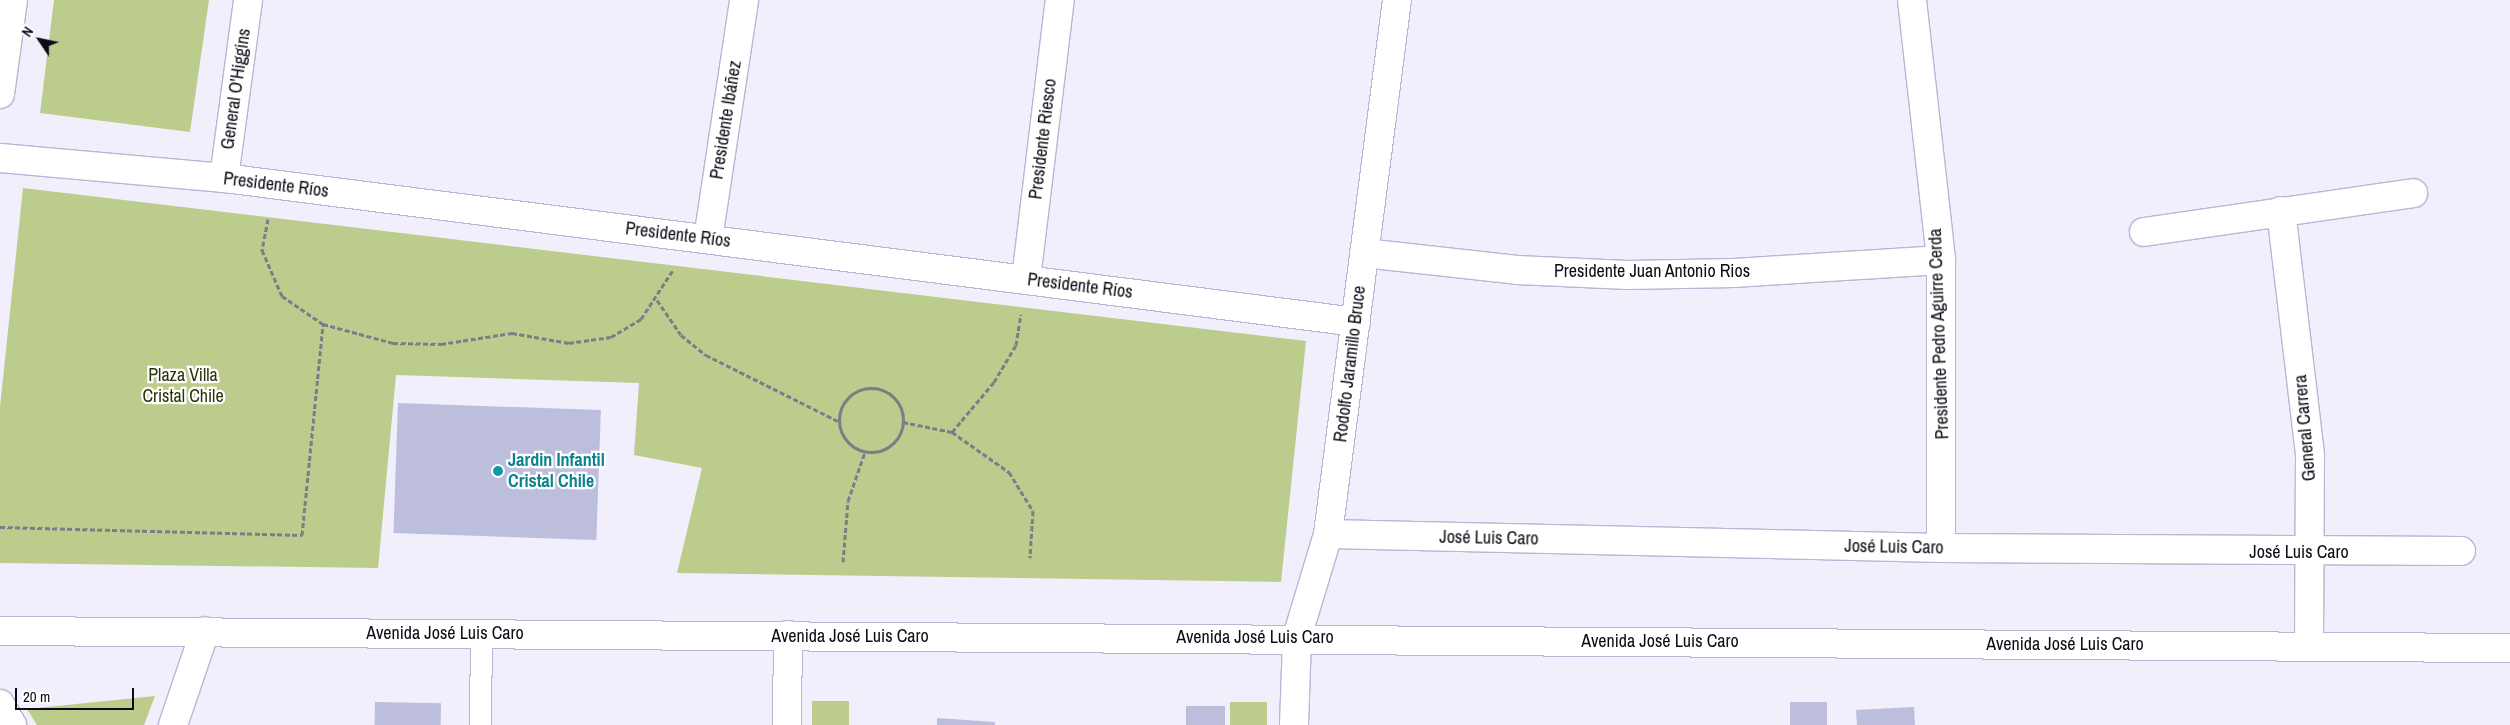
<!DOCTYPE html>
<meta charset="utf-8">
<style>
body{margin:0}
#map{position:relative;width:2510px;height:725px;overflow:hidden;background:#f1effb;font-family:"Archivo Narrow",sans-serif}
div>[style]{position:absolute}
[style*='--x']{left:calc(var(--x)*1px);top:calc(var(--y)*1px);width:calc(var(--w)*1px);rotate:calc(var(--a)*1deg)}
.green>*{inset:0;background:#bccc8d;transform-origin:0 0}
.building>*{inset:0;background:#bdbddc;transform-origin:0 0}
.path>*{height:3px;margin-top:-1.5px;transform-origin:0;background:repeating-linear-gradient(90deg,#7e7c87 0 5px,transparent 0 7.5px)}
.path>.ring{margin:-1.5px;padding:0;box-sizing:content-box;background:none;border:3px solid #7e7c87;border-radius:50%}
.roads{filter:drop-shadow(1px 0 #bab5d4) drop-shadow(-1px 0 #bab5d4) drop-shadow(0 1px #bab5d4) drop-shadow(0 -1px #bab5d4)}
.lane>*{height:21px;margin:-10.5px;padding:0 10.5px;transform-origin:10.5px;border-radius:10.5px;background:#fff}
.street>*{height:28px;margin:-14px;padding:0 14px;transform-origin:14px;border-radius:14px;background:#fff}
.secondary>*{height:28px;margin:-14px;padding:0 14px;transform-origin:14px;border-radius:14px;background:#fff}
.primary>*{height:28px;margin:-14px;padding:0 14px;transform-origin:14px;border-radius:14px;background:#fff}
.dots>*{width:14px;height:14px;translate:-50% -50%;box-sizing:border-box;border:2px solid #fff;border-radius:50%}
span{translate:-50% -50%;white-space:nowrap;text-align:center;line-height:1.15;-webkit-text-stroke:4.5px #fff;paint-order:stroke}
.street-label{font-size:18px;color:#0c0a14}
.park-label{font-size:18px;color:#2a3208}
.culture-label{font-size:18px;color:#0d838f;font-weight:700}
.left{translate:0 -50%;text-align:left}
.north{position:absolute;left:15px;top:15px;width:50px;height:50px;-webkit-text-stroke:4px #fff;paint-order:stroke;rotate:304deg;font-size:14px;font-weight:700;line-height:20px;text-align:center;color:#0c0a14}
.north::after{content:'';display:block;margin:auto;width:18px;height:22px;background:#0c0a14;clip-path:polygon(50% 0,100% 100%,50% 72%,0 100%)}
.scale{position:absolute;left:15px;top:688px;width:119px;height:22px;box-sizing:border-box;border:2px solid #0c0a14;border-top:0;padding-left:6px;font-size:15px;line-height:18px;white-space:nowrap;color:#0c0a14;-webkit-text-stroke:4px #fff;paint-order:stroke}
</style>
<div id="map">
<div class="green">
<i style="clip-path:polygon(54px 0,209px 0,190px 132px,40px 113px)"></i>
<i style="clip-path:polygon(23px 188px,1306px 341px,1281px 582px,677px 573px,702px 468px,634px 455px,639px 383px,396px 375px,378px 568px,0 563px,0 407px)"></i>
<i style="clip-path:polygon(155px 696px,144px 725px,37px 725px,27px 709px)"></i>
<i style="left:849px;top:701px;width:24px;height:37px;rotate:90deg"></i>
<i style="left:1230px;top:702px;width:37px;height:23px"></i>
</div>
<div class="building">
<i style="left:398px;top:403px;width:203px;height:130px;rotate:2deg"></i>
<i style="left:375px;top:702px;width:66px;height:23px;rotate:1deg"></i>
<i style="left:1790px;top:702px;width:37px;height:23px"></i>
<i style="left:1186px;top:706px;width:39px;height:19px"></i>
<i style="left:1914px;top:707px;width:18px;height:58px;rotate:87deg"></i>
<i style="clip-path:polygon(937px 718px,995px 722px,995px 725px,937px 725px)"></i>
</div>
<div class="path">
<i style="--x:268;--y:219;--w:32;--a:101"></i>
<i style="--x:262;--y:250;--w:50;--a:66.5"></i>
<i style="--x:282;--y:296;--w:50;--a:34.3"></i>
<i style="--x:657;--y:300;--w:42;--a:55.6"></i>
<i style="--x:681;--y:335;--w:32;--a:39"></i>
<i style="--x:706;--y:355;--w:148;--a:26.6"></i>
<i class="ring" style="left:839px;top:388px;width:61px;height:61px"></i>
<i style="--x:903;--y:422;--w:50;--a:11.5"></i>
<i style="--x:952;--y:432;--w:70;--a:35.1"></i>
<i style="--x:1009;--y:472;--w:46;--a:58.4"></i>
<i style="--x:1033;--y:511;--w:47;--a:93.7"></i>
<i style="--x:952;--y:432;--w:65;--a:-50"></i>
<i style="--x:994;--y:382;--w:43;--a:-59.3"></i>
<i style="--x:1016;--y:345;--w:31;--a:-81"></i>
<i style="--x:0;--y:527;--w:302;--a:1.5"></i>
<i style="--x:302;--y:535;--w:212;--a:-84.3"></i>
<i style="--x:323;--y:324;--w:73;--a:15.2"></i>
<i style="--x:393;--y:343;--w:48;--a:1.2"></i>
<i style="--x:441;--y:344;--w:72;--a:-8.8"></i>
<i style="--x:512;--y:333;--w:58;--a:10"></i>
<i style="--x:569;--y:343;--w:42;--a:-8.1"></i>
<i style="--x:611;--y:337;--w:35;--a:-31"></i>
<i style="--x:641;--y:319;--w:59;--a:-56.9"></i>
<i style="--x:843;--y:562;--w:61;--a:-85.3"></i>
<i style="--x:848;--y:501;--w:52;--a:-70.9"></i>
</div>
<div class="roads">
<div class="lane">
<i style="--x:480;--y:725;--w:92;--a:-89.4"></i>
</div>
<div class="street">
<i style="--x:1912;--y:0;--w:262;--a:83.6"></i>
<i style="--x:1941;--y:260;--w:288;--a:90"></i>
<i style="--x:0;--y:94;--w:95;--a:-82.1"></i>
<i style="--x:0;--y:158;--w:225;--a:5.1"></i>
<i style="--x:224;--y:178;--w:1141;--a:7.25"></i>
<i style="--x:224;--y:178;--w:180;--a:-82.3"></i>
<i style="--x:2281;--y:211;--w:246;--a:83.2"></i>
<i style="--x:2310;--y:455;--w:191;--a:90.3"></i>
<i style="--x:2144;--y:232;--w:272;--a:-8.2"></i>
<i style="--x:708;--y:239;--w:242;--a:-81.4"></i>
<i style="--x:1364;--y:253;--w:154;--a:6.3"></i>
<i style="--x:1517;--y:270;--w:111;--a:2.6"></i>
<i style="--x:1628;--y:275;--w:106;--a:-1.1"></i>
<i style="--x:1734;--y:273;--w:207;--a:-3.6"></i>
<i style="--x:1026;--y:279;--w:281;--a:-83.1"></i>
<i style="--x:1328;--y:534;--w:613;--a:1.31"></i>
<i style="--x:1941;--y:548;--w:520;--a:0.33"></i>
<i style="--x:1297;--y:637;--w:108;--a:-73.2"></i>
<i style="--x:1328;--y:534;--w:538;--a:-82.64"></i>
<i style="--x:0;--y:704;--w:24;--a:60"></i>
<i style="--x:173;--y:725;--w:99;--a:-71.2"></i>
<i style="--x:787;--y:725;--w:90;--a:-89.4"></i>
</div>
<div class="secondary">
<i style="--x:1294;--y:725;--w:88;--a:-88"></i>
</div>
<div class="primary">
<i style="--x:0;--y:631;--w:2510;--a:0.39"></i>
</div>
</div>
<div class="dots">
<i style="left:498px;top:471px;background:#0f9aa8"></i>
</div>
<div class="street-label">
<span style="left:236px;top:89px;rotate:-82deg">General O'Higgins</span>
<span style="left:726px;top:120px;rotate:-81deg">Presidente Ibáñez</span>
<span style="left:1043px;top:139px;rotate:-83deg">Presidente Riesco</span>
<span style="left:276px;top:185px;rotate:7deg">Presidente Ríos</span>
<span style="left:678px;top:235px;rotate:7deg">Presidente Ríos</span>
<span style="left:1652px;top:271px">Presidente Juan Antonio Rios</span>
<span style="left:1080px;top:286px;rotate:7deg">Presidente Ríos</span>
<span style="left:1939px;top:334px;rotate:-92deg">Presidente Pedro Aguirre Cerda</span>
<span style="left:1350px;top:364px;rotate:-83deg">Rodolfo Jaramillo Bruce</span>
<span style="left:2305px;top:428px;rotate:-95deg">General Carrera</span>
<span style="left:1489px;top:538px;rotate:1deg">José Luis Caro</span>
<span style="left:1894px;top:547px;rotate:1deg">José Luis Caro</span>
<span style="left:2299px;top:552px">José Luis Caro</span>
<span style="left:445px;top:633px">Avenida José Luis Caro</span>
<span style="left:850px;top:636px">Avenida José Luis Caro</span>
<span style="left:1255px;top:637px">Avenida José Luis Caro</span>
<span style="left:1660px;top:641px">Avenida José Luis Caro</span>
<span style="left:2065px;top:644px">Avenida José Luis Caro</span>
</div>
<div class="park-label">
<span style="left:183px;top:386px">Plaza Villa<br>Cristal Chile</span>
</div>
<div class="culture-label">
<span class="left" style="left:508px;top:471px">Jardin Infantil<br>Cristal Chile</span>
</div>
<div class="north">N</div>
<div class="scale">20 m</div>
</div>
